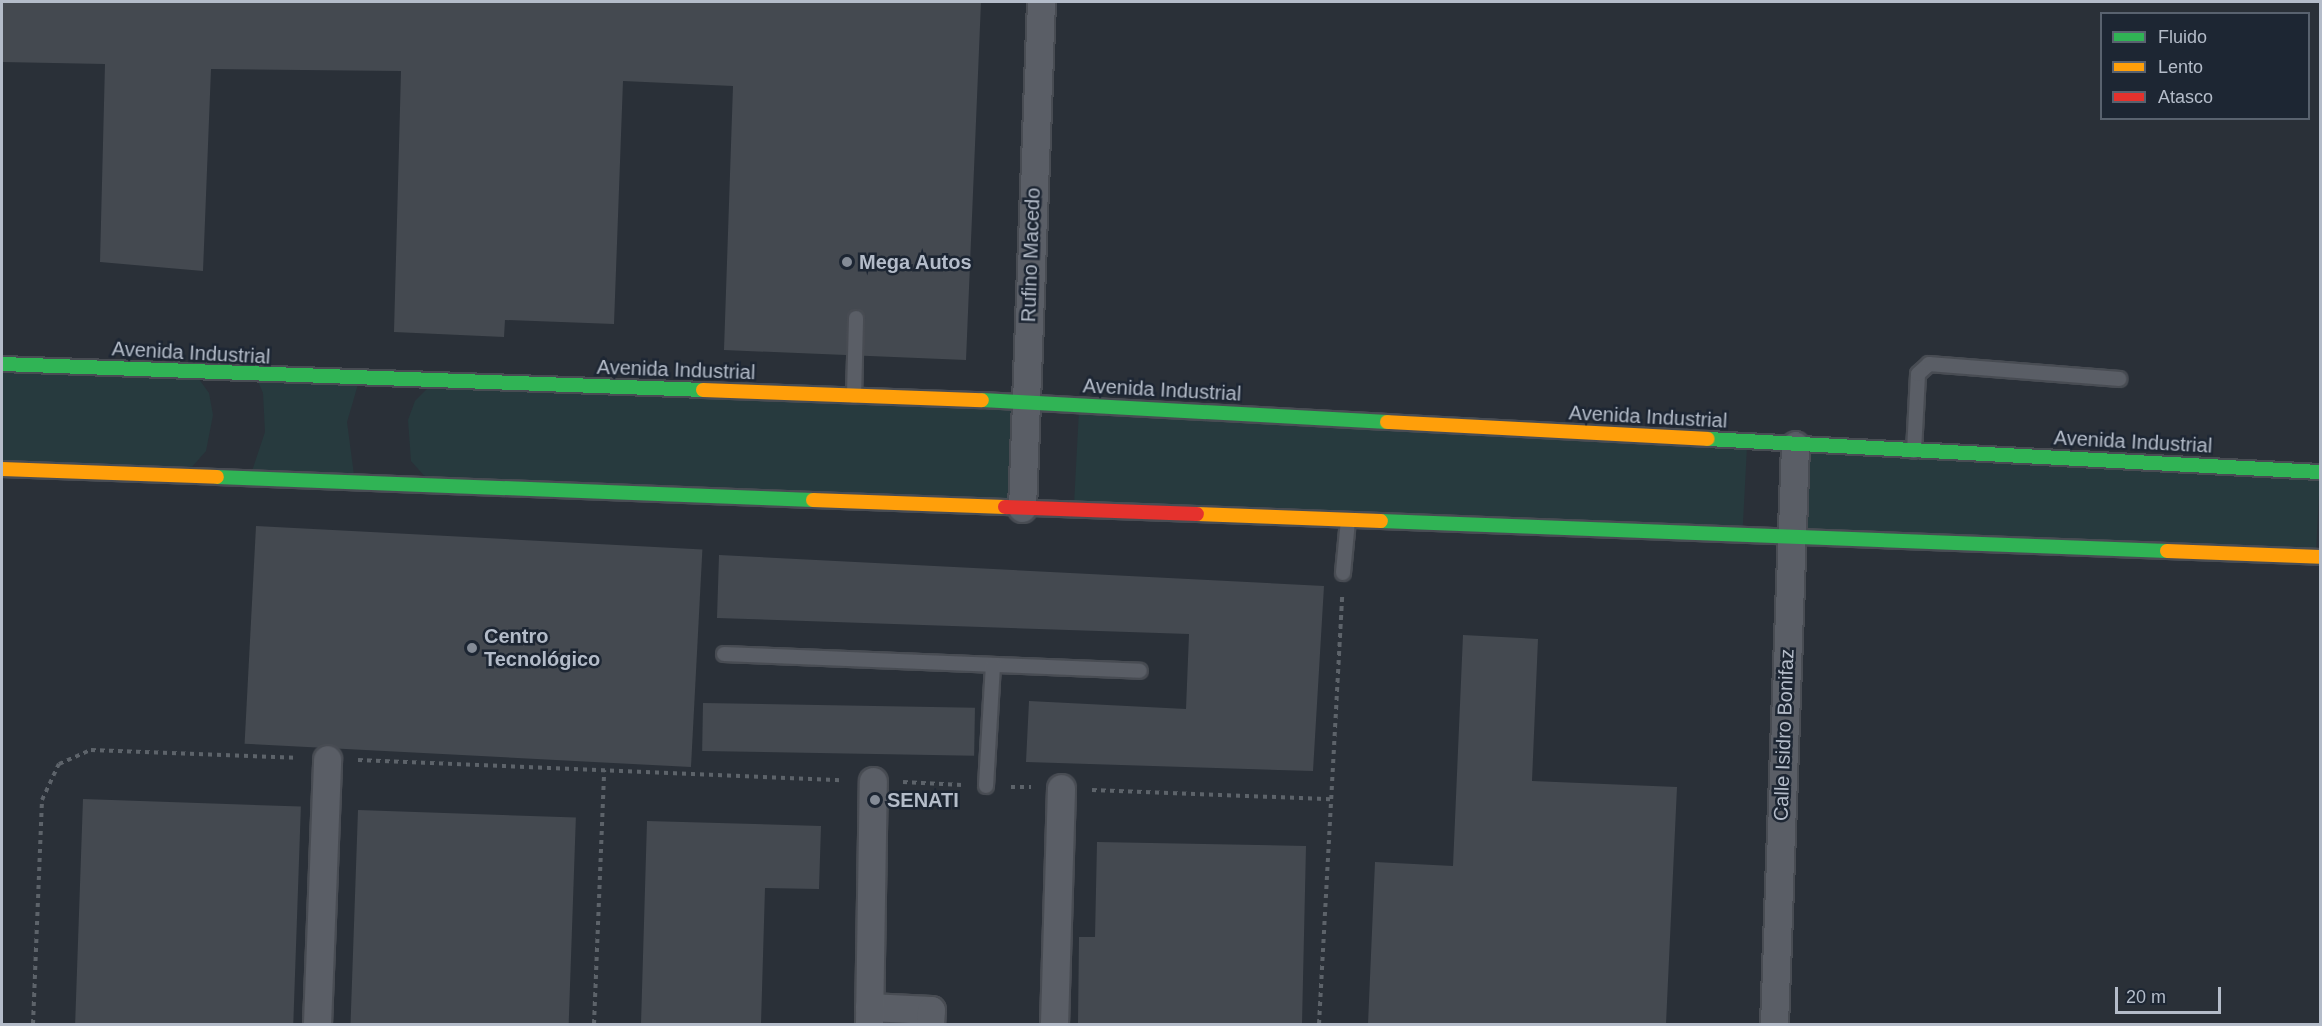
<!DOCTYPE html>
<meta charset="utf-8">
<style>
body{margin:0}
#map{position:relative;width:2322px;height:1026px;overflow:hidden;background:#2a3038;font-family:Helvetica,sans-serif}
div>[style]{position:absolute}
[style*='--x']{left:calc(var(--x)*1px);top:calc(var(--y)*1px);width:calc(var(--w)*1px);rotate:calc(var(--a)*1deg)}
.green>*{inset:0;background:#273a3e;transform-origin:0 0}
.building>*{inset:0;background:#444950;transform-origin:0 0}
.path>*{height:4px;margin-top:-2px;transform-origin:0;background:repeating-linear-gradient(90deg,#5d636a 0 4.5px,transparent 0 9px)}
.roads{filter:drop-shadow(2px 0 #484c53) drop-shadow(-2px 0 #484c53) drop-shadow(0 2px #484c53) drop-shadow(0 -2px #484c53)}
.lane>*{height:14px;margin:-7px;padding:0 7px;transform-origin:7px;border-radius:7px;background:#5a5e66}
.street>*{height:27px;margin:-13.5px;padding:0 13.5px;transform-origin:13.5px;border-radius:13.5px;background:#5a5e66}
.fast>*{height:14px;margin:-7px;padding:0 7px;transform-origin:7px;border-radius:7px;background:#30b455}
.slow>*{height:14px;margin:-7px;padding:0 7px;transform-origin:7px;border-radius:7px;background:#ff9f0a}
.jam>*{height:14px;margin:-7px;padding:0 7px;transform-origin:7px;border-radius:7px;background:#e5322d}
.dots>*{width:16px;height:16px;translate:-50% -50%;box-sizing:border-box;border:3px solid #1d2633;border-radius:50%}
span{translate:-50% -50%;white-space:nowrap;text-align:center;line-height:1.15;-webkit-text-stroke:5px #1d2633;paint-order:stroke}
.street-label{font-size:20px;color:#b4bcc9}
.poi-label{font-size:20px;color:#b4bcc9;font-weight:700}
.left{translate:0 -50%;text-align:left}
.frame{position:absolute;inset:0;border:3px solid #b4bcc9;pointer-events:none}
.legend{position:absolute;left:2100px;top:12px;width:210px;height:108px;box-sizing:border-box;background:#1d2633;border:2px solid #59626f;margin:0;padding:8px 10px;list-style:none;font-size:18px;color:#b4bcc9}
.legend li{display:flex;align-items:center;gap:12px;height:30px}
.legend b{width:30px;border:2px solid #59626f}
.scale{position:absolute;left:2115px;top:987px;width:106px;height:27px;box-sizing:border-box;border:3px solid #b4bcc9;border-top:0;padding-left:8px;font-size:18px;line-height:21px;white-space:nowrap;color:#b4bcc9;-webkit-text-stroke:4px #1d2633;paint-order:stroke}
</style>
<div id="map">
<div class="green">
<i style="clip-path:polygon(2px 368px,196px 375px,209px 393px,213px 415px,206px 451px,192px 467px,2px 462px)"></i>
<i style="clip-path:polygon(256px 377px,359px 381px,347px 422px,354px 475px,252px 471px,265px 432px,263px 393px)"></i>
<i style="clip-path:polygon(432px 384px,1019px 407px,1015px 502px,427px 479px,411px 461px,408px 420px,415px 401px)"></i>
<i style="left:1079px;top:410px;width:669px;height:92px;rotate:3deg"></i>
<i style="left:1809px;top:444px;width:512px;height:85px;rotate:3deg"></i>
</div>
<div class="building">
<i style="clip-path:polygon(2px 2px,981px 2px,966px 360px,724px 350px,733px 86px,623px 81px,614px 324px,505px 320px,504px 337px,394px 332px,401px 71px,211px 69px,203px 271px,100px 262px,105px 64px,2px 62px)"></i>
<i style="left:256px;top:526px;width:447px;height:218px;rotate:3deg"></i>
<i style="clip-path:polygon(719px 555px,1324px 586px,1313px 771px,1026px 762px,1029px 701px,1186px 709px,1189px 634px,717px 618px)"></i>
<i style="clip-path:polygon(1463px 635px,1538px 639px,1532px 781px,1677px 787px,1666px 1024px,1368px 1024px,1375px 862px,1453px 866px)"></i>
<i style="left:703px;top:703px;width:272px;height:48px;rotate:1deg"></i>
<i style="left:83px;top:799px;width:218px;height:225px;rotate:2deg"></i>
<i style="left:358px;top:810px;width:218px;height:214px;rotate:2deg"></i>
<i style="clip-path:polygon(647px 821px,821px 826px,819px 889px,765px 888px,761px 1024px,641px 1024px)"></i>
<i style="clip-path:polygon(1097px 842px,1306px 846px,1302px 1024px,1078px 1024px,1079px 937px,1095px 937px)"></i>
</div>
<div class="path">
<i style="--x:358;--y:760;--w:484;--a:2.4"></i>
<i style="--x:903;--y:782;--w:59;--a:2.9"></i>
<i style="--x:1011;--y:787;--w:20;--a:0"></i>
<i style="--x:1092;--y:790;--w:239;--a:2.2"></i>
<i style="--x:33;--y:1024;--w:224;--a:-87.7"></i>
<i style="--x:42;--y:800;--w:40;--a:-65"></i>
<i style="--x:59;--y:764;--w:35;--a:-24"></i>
<i style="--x:91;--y:750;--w:205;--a:2.2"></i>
<i style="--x:594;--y:1024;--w:254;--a:-87.7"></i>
<i style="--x:1319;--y:1024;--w:428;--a:-86.9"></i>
</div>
<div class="roads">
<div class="lane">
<i style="--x:854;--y:396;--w:78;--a:-88.5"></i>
<i style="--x:1914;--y:451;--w:77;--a:-87"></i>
<i style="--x:1918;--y:374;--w:15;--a:-42"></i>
<i style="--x:1929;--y:364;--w:191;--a:4.5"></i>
<i style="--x:1343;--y:573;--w:53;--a:-84.6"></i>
<i style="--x:724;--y:654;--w:416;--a:2.3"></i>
<i style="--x:986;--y:786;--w:121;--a:-86.7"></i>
</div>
<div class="street">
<i style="--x:1022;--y:508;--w:506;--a:-87.85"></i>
<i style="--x:869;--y:1007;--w:62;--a:2.8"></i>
<i style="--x:931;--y:1010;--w:14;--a:94"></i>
<i style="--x:317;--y:1024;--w:265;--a:-87.8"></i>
<i style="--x:869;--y:1024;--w:243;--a:-89.1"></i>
<i style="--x:1054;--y:1024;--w:236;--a:-88.3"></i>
<i style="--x:1774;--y:1024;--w:579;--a:-87.92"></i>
</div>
<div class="fast">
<i style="--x:2;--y:364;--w:701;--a:2.12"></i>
<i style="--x:982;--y:400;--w:406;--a:3.1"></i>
<i style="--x:1708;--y:439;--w:613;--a:3.09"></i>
<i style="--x:217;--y:477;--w:596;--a:2.21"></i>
<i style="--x:1381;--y:521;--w:787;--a:2.19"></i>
</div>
<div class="slow">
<i style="--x:703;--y:390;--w:279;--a:2.1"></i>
<i style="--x:1387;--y:422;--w:321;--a:3"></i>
<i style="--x:2;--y:469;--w:215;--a:2.1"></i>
<i style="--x:813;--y:500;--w:192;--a:2.1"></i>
<i style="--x:1197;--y:514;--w:184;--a:2.2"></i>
<i style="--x:2167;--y:551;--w:153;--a:2.2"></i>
</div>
<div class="jam">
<i style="--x:1005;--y:507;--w:192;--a:2.1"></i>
</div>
</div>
<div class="dots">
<i style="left:847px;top:262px;background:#848b96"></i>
<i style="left:472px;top:648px;background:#848b96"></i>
<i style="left:875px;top:800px;background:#848b96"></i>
</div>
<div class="street-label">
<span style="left:1031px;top:255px;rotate:-88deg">Rufino Macedo</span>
<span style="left:191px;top:353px;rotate:3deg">Avenida Industrial</span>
<span style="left:676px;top:370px;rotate:2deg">Avenida Industrial</span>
<span style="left:1162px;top:390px;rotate:3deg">Avenida Industrial</span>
<span style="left:1648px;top:417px;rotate:3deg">Avenida Industrial</span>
<span style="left:2133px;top:442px;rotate:3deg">Avenida Industrial</span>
<span style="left:1784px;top:735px;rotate:-88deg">Calle Isidro Bonifaz</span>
</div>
<div class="poi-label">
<span class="left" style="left:859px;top:262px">Mega Autos</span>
<span class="left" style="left:484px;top:648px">Centro<br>Tecnológico</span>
<span class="left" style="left:887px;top:800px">SENATI</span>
</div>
<div class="frame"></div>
<ul class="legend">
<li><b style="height:8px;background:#30b455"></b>Fluido</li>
<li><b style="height:8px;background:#ff9f0a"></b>Lento</li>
<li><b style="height:8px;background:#e5322d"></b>Atasco</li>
</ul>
<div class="scale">20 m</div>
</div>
